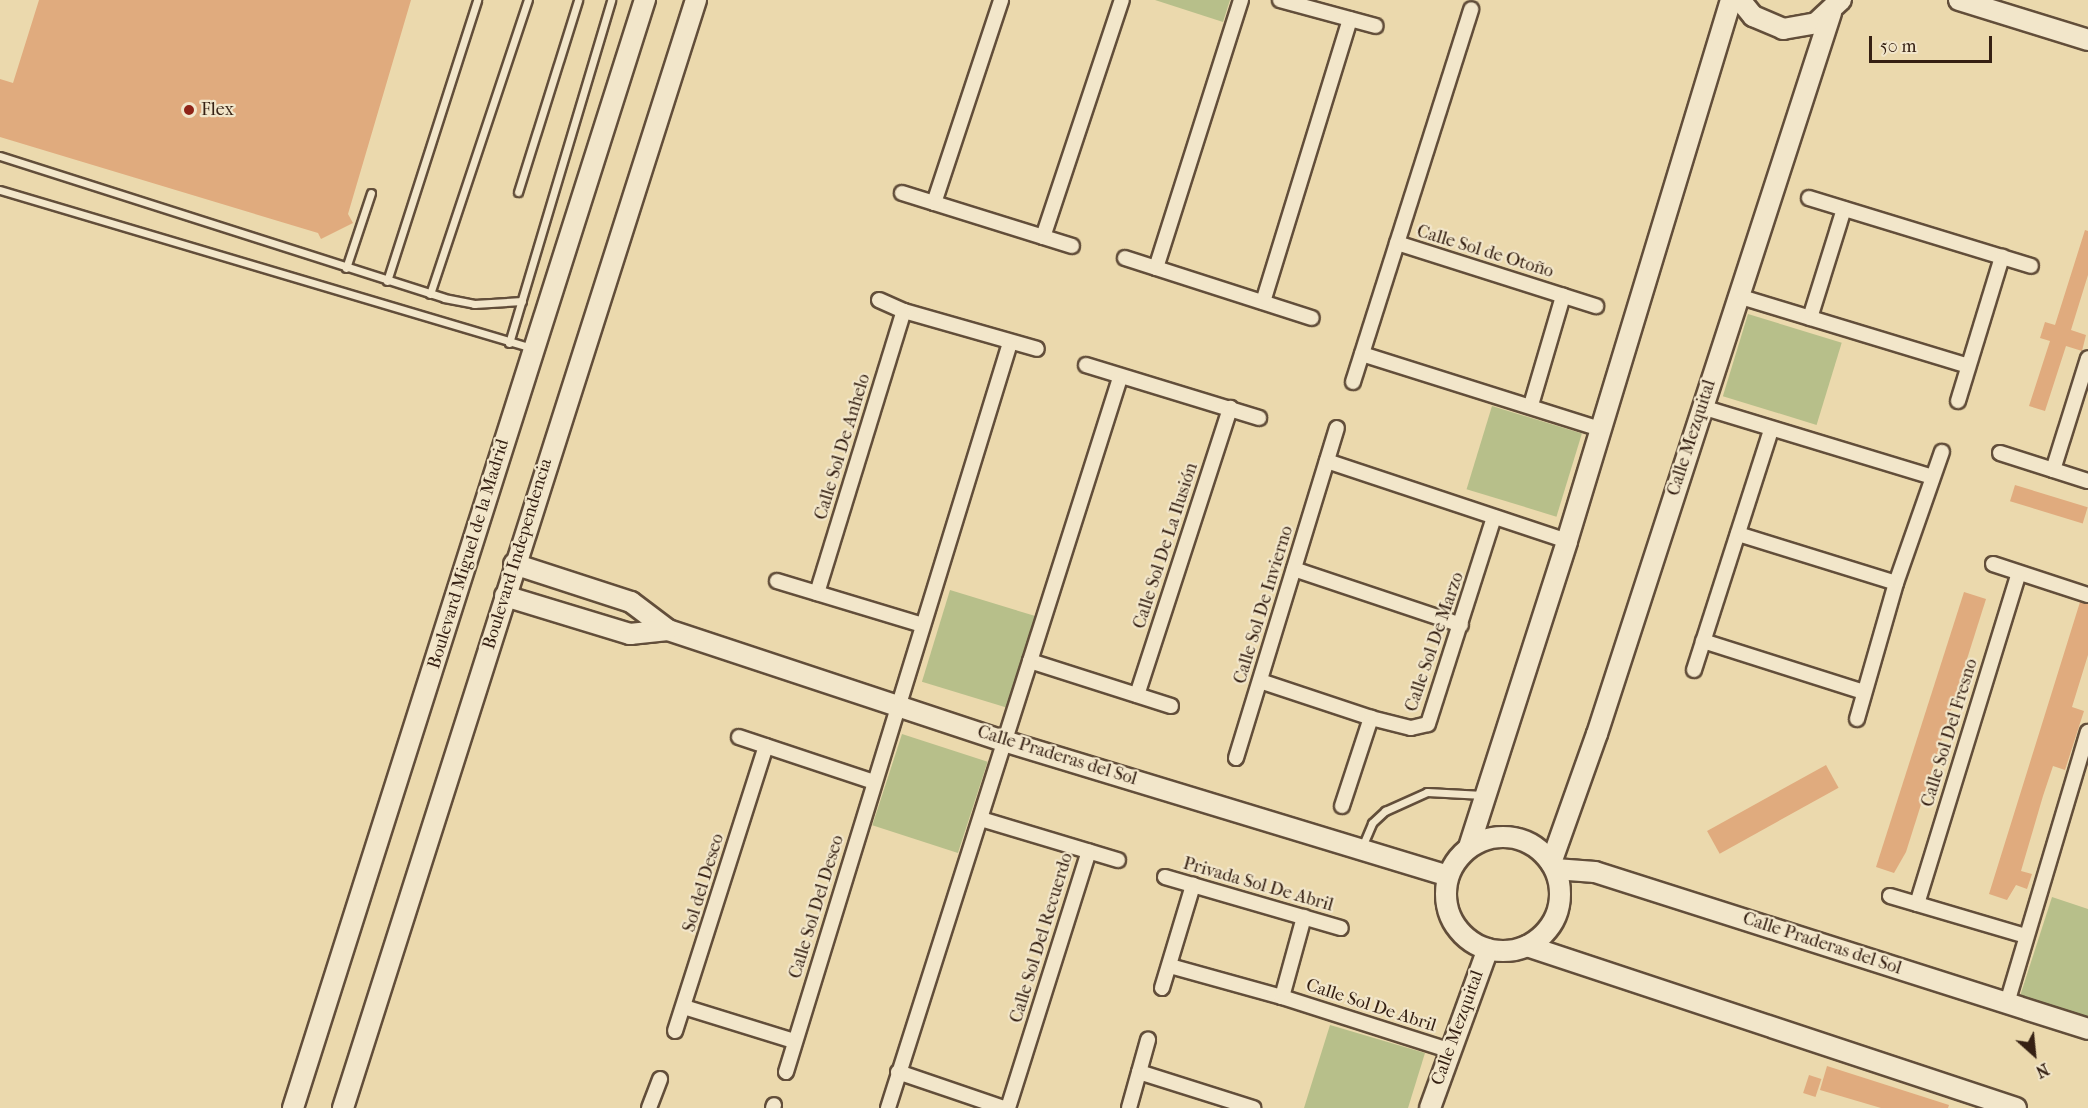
<!DOCTYPE html>
<meta charset="utf-8">
<style>
body{margin:0}
#map{position:relative;width:2088px;height:1108px;overflow:hidden;background:#ebd9ad;font-family:"IM FELL French Canon",serif}
div>[style]{position:absolute}
[style*='--x']{left:calc(var(--x)*1px);top:calc(var(--y)*1px);width:calc(var(--w)*1px);rotate:calc(var(--a)*1deg)}
.green>*{inset:0;background:#b7bf8a;transform-origin:0 0}
.building>*{inset:0;background:#e0ab7e;transform-origin:0 0}
.roads{filter:drop-shadow(2px 0 #624e3a) drop-shadow(-2px 0 #624e3a) drop-shadow(0 2px #624e3a) drop-shadow(0 -2px #624e3a)}
.lane>*{height:7px;margin:-3.5px;padding:0 3.5px;transform-origin:3.5px;border-radius:3.5px;background:#f2e6ca}
.street>*{height:14px;margin:-7px;padding:0 7px;transform-origin:7px;border-radius:7px;background:#f2e6ca}
.secondary>*{height:20px;margin:-10px;padding:0 10px;transform-origin:10px;border-radius:10px;background:#f2e6ca}
.secondary>.ring{margin:-10px;padding:0;box-sizing:content-box;background:none;border:20px solid #f2e6ca;border-radius:50%}
.dots>*{width:16px;height:16px;translate:-50% -50%;box-sizing:border-box;border:3px solid #f2e6ca;border-radius:50%}
span{translate:-50% -50%;white-space:nowrap;text-align:center;line-height:1.15;-webkit-text-stroke:4.5px #f2e6ca;paint-order:stroke}
.poi-label{font-size:18px;color:#352013}
.left{translate:0 -50%;text-align:left}
.street-label{font-size:18px;color:#352013}
.north{position:absolute;left:2004px;top:1024px;width:60px;height:60px;-webkit-text-stroke:4px #f2e6ca;paint-order:stroke;rotate:153deg;font-size:16px;font-weight:700;line-height:24px;text-align:center;color:#352013}
.north::after{content:'';display:block;margin:auto;width:21px;height:27px;background:#352013;clip-path:polygon(50% 0,100% 100%,50% 72%,0 100%)}
.scale{position:absolute;left:1869px;top:36px;width:123px;height:27px;box-sizing:border-box;border:3px solid #352013;border-top:0;padding-left:8px;font-size:18px;line-height:21px;white-space:nowrap;color:#352013;-webkit-text-stroke:4px #f2e6ca;paint-order:stroke}
</style>
<div id="map">
<div class="green">
<i style="clip-path:polygon(1155px 0,1230px 0,1223px 22px)"></i>
<i style="left:1748px;top:314px;width:98px;height:86px;rotate:17deg"></i>
<i style="left:1492px;top:406px;width:94px;height:87px;rotate:17deg"></i>
<i style="left:950px;top:590px;width:90px;height:96px;rotate:17deg"></i>
<i style="left:902px;top:734px;width:90px;height:96px;rotate:18deg"></i>
<i style="clip-path:polygon(2052px 897px,2088px 909px,2088px 1017px,2020px 996px)"></i>
<i style="clip-path:polygon(1330px 1025px,1425px 1053px,1408px 1108px,1304px 1108px)"></i>
</div>
<div class="building">
<i style="clip-path:polygon(39px 0,411px 0,348px 214px,353px 223px,321px 239px,318px 233px,0 137px,0 79px,13px 83px)"></i>
<i style="clip-path:polygon(2085px 230px,2088px 231px,2088px 275px,2071px 330px,2086px 335px,2082px 351px,2066px 346px,2045px 411px,2029px 406px,2050px 341px,2040px 338px,2045px 322px,2055px 325px)"></i>
<i style="left:2015px;top:485px;width:76px;height:17px;rotate:17deg"></i>
<i style="clip-path:polygon(1964px 592px,1986px 599px,1906px 852px,1894px 873px,1876px 867px)"></i>
<i style="clip-path:polygon(2080px 602px,2088px 604px,2088px 655px,2072px 707px,2084px 711px,2065px 770px,2053px 766px,2043px 796px,2021px 871px,2032px 874px,2027px 889px,2016px 885px,2007px 900px,1989px 894px)"></i>
<i style="left:1826px;top:765px;width:26px;height:136px;rotate:61deg"></i>
<i style="clip-path:polygon(1827px 1066px,1949px 1105px,1948px 1108px,1881px 1108px,1820px 1090px)"></i>
<i style="left:1809px;top:1075px;width:13px;height:19px;rotate:18deg"></i>
</div>
<div class="roads">
<div class="lane">
<i style="--x:0;--y:156;--w:466;--a:17.7"></i>
<i style="--x:444;--y:298;--w:31;--a:11"></i>
<i style="--x:474;--y:304;--w:48;--a:-3.6"></i>
<i style="--x:0;--y:190;--w:555;--a:16.54"></i>
<i style="--x:518;--y:192;--w:201;--a:-72.6"></i>
<i style="--x:346;--y:268;--w:79;--a:-71.6"></i>
<i style="--x:387;--y:281;--w:295;--a:-72.2"></i>
<i style="--x:430;--y:294;--w:310;--a:-71.6"></i>
<i style="--x:509;--y:343;--w:358;--a:-73.4"></i>
<i style="--x:1362;--y:847;--w:26;--a:-67"></i>
<i style="--x:1372;--y:823;--w:18;--a:-43"></i>
<i style="--x:1385;--y:811;--w:46;--a:-24.3"></i>
<i style="--x:1427;--y:792;--w:56;--a:3.1"></i>
</div>
<div class="street">
<i style="--x:1280;--y:0;--w:99;--a:15.2"></i>
<i style="--x:902;--y:193;--w:178;--a:17.3"></i>
<i style="--x:1809;--y:198;--w:232;--a:17"></i>
<i style="--x:934;--y:203;--w:214;--a:-71.7"></i>
<i style="--x:1043;--y:237;--w:250;--a:-71.6"></i>
<i style="--x:1397;--y:243;--w:209;--a:17.6"></i>
<i style="--x:1125;--y:258;--w:196;--a:17.8"></i>
<i style="--x:1156;--y:268;--w:281;--a:-72.4"></i>
<i style="--x:1738;--y:296;--w:240;--a:16.9"></i>
<i style="--x:879;--y:300;--w:27;--a:24"></i>
<i style="--x:904;--y:311;--w:138;--a:15.9"></i>
<i style="--x:1263;--y:302;--w:296;--a:-72.9"></i>
<i style="--x:1810;--y:318;--w:114;--a:-72.7"></i>
<i style="--x:1362;--y:354;--w:250;--a:17.5"></i>
<i style="--x:1086;--y:365;--w:181;--a:17"></i>
<i style="--x:1353;--y:382;--w:391;--a:-72.4"></i>
<i style="--x:1958;--y:401;--w:151;--a:-73"></i>
<i style="--x:1531;--y:405;--w:114;--a:-73.6"></i>
<i style="--x:1702;--y:407;--w:240;--a:16.9"></i>
<i style="--x:2000;--y:453;--w:92;--a:17.7"></i>
<i style="--x:1327;--y:461;--w:253;--a:18.4"></i>
<i style="--x:2053;--y:470;--w:117;--a:-72.6"></i>
<i style="--x:1738;--y:534;--w:165;--a:17.2"></i>
<i style="--x:1993;--y:564;--w:100;--a:18.1"></i>
<i style="--x:1294;--y:569;--w:176;--a:18.5"></i>
<i style="--x:777;--y:581;--w:152;--a:16.8"></i>
<i style="--x:817;--y:593;--w:295;--a:-72.9"></i>
<i style="--x:1703;--y:641;--w:169;--a:17.6"></i>
<i style="--x:1030;--y:661;--w:148;--a:17.7"></i>
<i style="--x:1694;--y:670;--w:252;--a:-72.2"></i>
<i style="--x:1260;--y:681;--w:117;--a:18.4"></i>
<i style="--x:1371;--y:718;--w:41;--a:14"></i>
<i style="--x:1411;--y:728;--w:17;--a:-13"></i>
<i style="--x:1428;--y:724;--w:217;--a:-72.3"></i>
<i style="--x:1137;--y:695;--w:302;--a:-72"></i>
<i style="--x:1857;--y:719;--w:141;--a:-74"></i>
<i style="--x:1896;--y:583;--w:139;--a:-70.7"></i>
<i style="--x:739;--y:737;--w:142;--a:18.4"></i>
<i style="--x:1236;--y:758;--w:345;--a:-73"></i>
<i style="--x:1342;--y:806;--w:93;--a:-71.8"></i>
<i style="--x:981;--y:819;--w:143;--a:16.7"></i>
<i style="--x:1165;--y:877;--w:183;--a:16.2"></i>
<i style="--x:1890;--y:896;--w:142;--a:16.4"></i>
<i style="--x:1917;--y:904;--w:346;--a:-72.9"></i>
<i style="--x:1170;--y:966;--w:116;--a:15.5"></i>
<i style="--x:1282;--y:997;--w:174;--a:17.7"></i>
<i style="--x:1162;--y:988;--w:108;--a:-73.2"></i>
<i style="--x:1282;--y:997;--w:83;--a:-74.6"></i>
<i style="--x:2007;--y:1003;--w:283;--a:-73.4"></i>
<i style="--x:684;--y:1007;--w:115;--a:17.2"></i>
<i style="--x:675;--y:1031;--w:299;--a:-72.3"></i>
<i style="--x:786;--y:1072;--w:763;--a:-72.92"></i>
<i style="--x:898;--y:1072;--w:112;--a:18.8"></i>
<i style="--x:1139;--y:1072;--w:120;--a:17.5"></i>
<i style="--x:649;--y:1108;--w:31;--a:-69"></i>
<i style="--x:773;--y:1108;--w:3;--a:-72"></i>
<i style="--x:888;--y:1108;--w:766;--a:-72.37"></i>
<i style="--x:1008;--y:1108;--w:269;--a:-72.5"></i>
<i style="--x:1129;--y:1108;--w:71;--a:-74.4"></i>
</div>
<div class="secondary">
<i style="--x:1740;--y:0;--w:21;--a:51"></i>
<i style="--x:1753;--y:16;--w:33;--a:23"></i>
<i style="--x:1783;--y:29;--w:34;--a:-10"></i>
<i style="--x:1816;--y:23;--w:34;--a:-43"></i>
<i style="--x:1959;--y:0;--w:135;--a:17.2"></i>
<i style="--x:514;--y:564;--w:123;--a:18"></i>
<i style="--x:631;--y:602;--w:46;--a:37.1"></i>
<i style="--x:668;--y:630;--w:354;--a:18.3"></i>
<i style="--x:1004;--y:741;--w:464;--a:16.9"></i>
<i style="--x:505;--y:596;--w:131;--a:16.9"></i>
<i style="--x:630;--y:634;--w:38;--a:-6"></i>
<i class="ring" style="left:1446px;top:837px;width:94px;height:94px"></i>
<i style="--x:1469;--y:847;--w:321;--a:-72.2"></i>
<i style="--x:1567;--y:541;--w:565;--a:-73.14"></i>
<i style="--x:1551;--y:863;--w:137;--a:-70.4"></i>
<i style="--x:1597;--y:734;--w:758;--a:-72.02"></i>
<i style="--x:1555;--y:869;--w:40;--a:4.3"></i>
<i style="--x:1595;--y:872;--w:517;--a:17.66"></i>
<i style="--x:1527;--y:946;--w:515;--a:18.33"></i>
<i style="--x:293;--y:1108;--w:1163;--a:-72.38"></i>
<i style="--x:343;--y:1108;--w:1163;--a:-72.33"></i>
<i style="--x:1430;--y:1108;--w:169;--a:-70"></i>
</div>
</div>
<div class="dots">
<i style="left:189px;top:110px;background:#8f2418"></i>
</div>
<div class="poi-label">
<span class="left" style="left:201px;top:110px">Flex</span>
</div>
<div class="street-label">
<span style="left:1485px;top:252px;rotate:17deg">Calle Sol de Otoño</span>
<span style="left:1692px;top:438px;rotate:-72deg">Calle Mezquital</span>
<span style="left:843px;top:447px;rotate:-73deg">Calle Sol De Anhelo</span>
<span style="left:1166px;top:546px;rotate:-72deg">Calle Sol De La Ilusión</span>
<span style="left:469px;top:554px;rotate:-73deg">Boulevard Miguel de la Madrid</span>
<span style="left:518px;top:554px;rotate:-73deg">Boulevard Independencia</span>
<span style="left:1264px;top:605px;rotate:-73deg">Calle Sol De Invierno</span>
<span style="left:1435px;top:642px;rotate:-71deg">Calle Sol De Marzo</span>
<span style="left:1950px;top:733px;rotate:-73deg">Calle Sol Del Fresno</span>
<span style="left:1057px;top:756px;rotate:17deg">Calle Praderas del Sol</span>
<span style="left:704px;top:883px;rotate:-73deg">Sol del Deseo</span>
<span style="left:1258px;top:885px;rotate:16deg">Privada Sol De Abril</span>
<span style="left:817px;top:907px;rotate:-73deg">Calle Sol Del Deseo</span>
<span style="left:1042px;top:938px;rotate:-73deg">Calle Sol Del Recuerdo</span>
<span style="left:1822px;top:944px;rotate:18deg">Calle Praderas del Sol</span>
<span style="left:1371px;top:1006px;rotate:18deg">Calle Sol De Abril</span>
<span style="left:1458px;top:1028px;rotate:-70deg">Calle Mezquital</span>
</div>
<div class="north">N</div>
<div class="scale">50 m</div>
</div>
